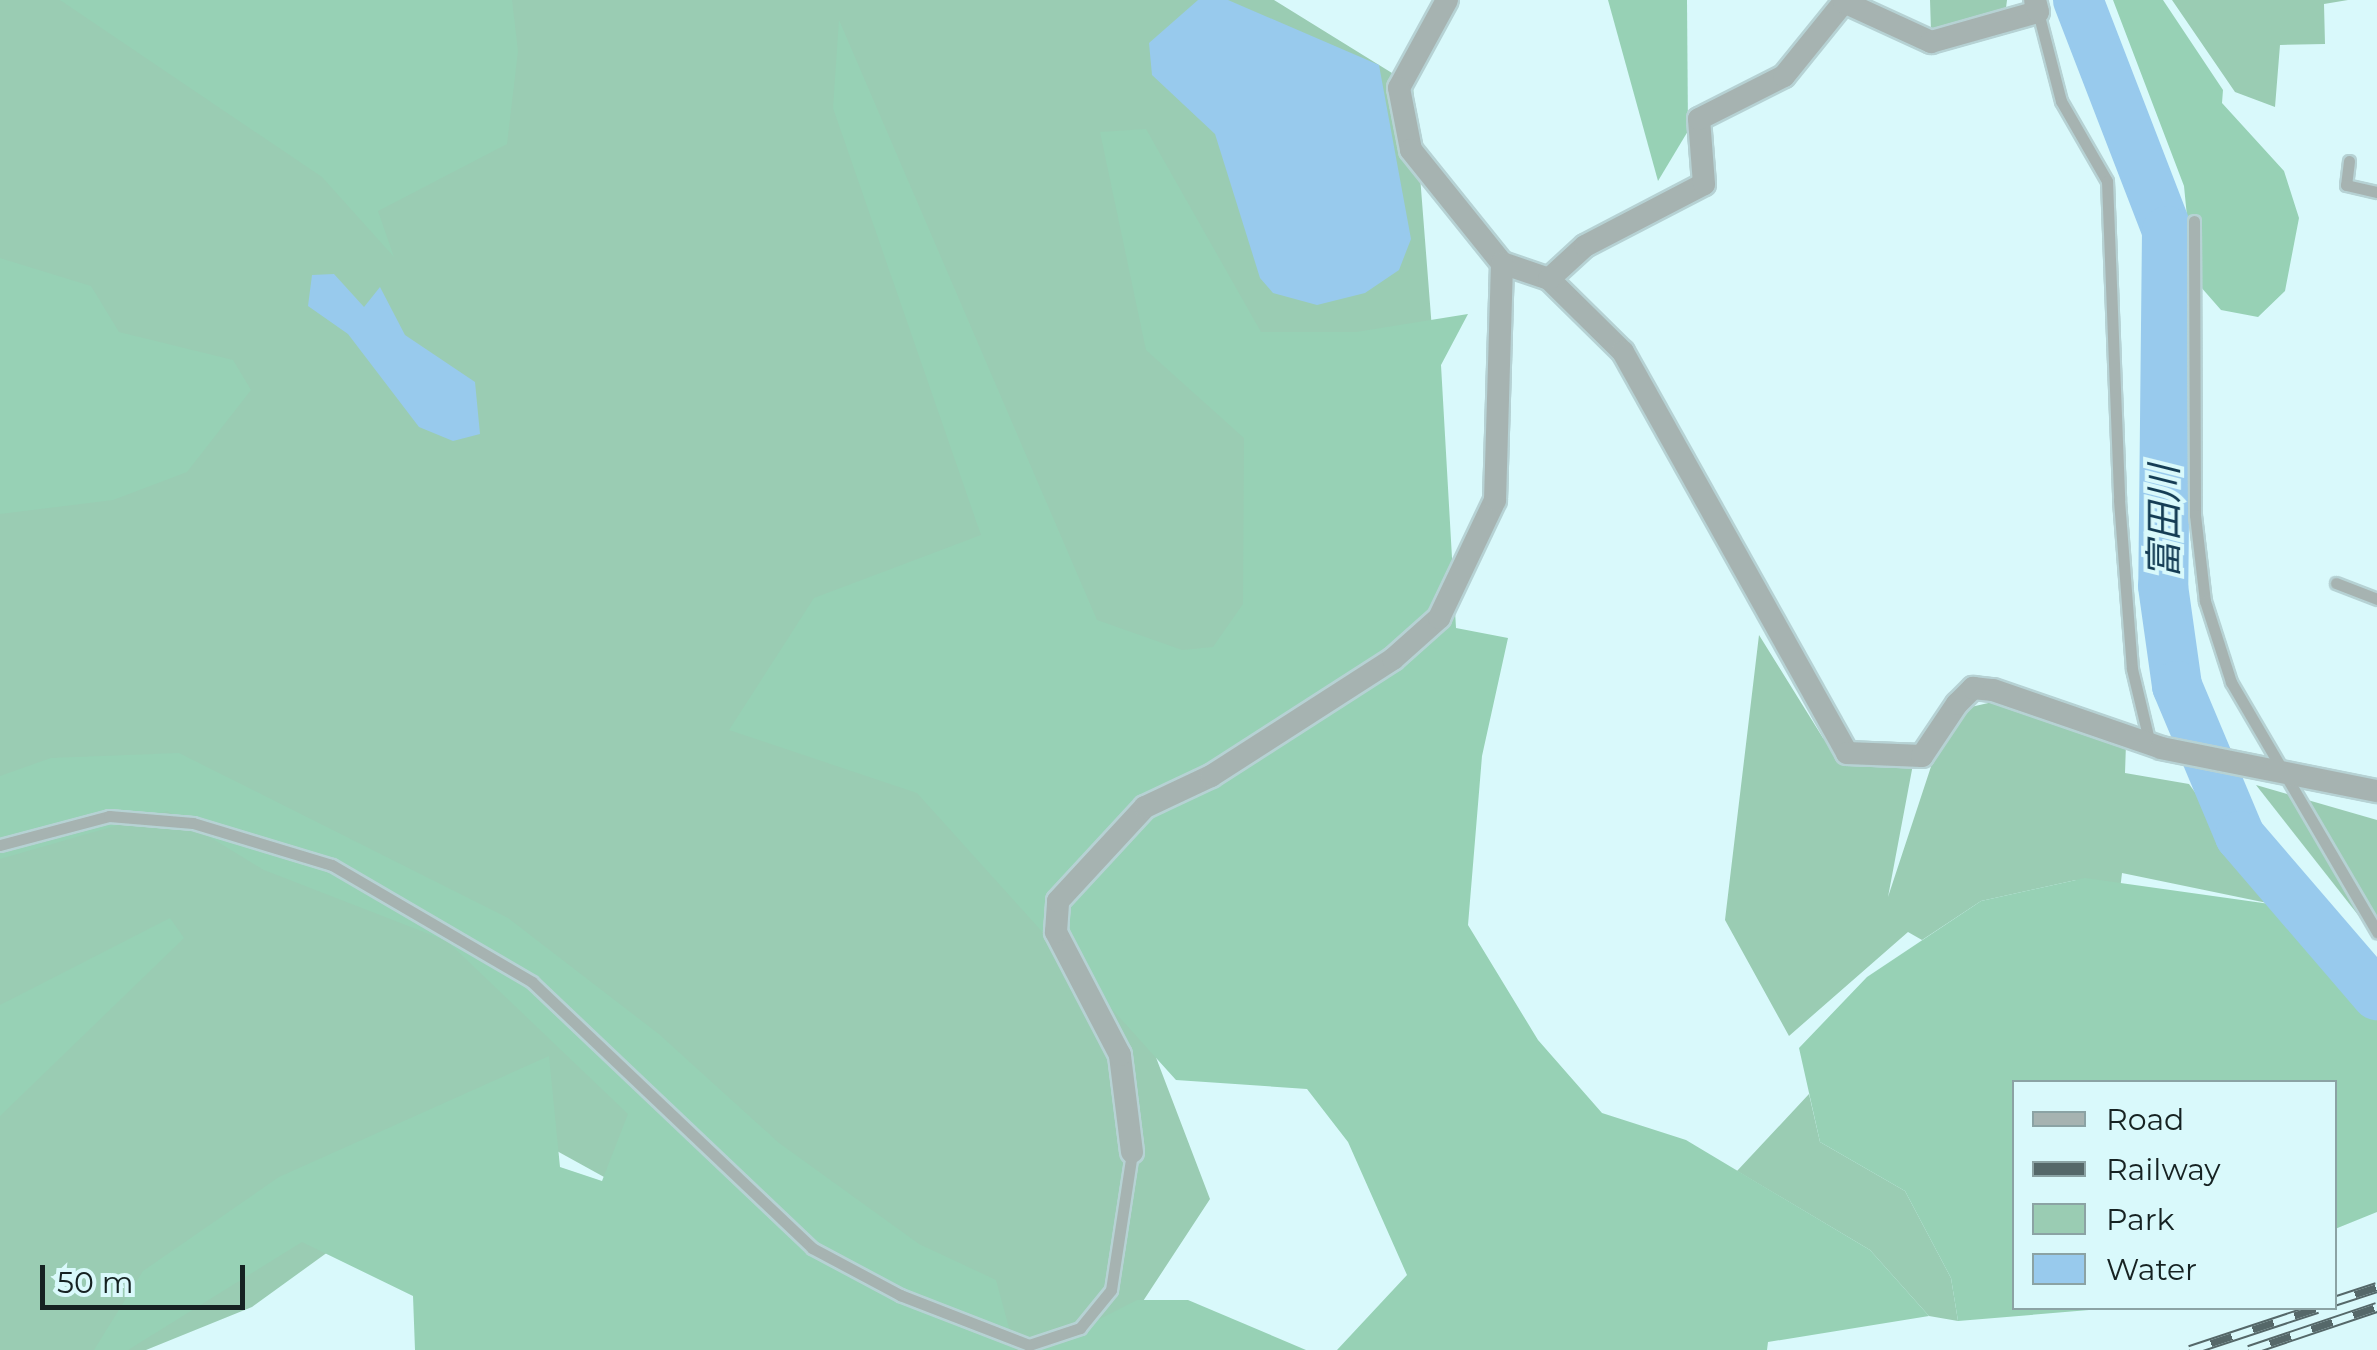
<!DOCTYPE html>
<meta charset="utf-8">
<style>
body{margin:0}
#map{position:relative;width:2377px;height:1350px;overflow:hidden;background:#d9f9fb;font-family:Montserrat,"Noto Sans JP",sans-serif}
div>[style]{position:absolute}
[style*='--x']{left:calc(var(--x)*1px);top:calc(var(--y)*1px);width:calc(var(--w)*1px);rotate:calc(var(--a)*1deg)}
.green>*{inset:0;background:#9accb3}
.forest>*{inset:0;background:#97d1b5}
.water>*{inset:0;background:#98caed}
.river>*{height:50px;margin:-25px;padding:0 25px;transform-origin:25px;border-radius:25px;background:#98caed}
.roads{filter:drop-shadow(2px 0 #b6d2d4) drop-shadow(-2px 0 #b6d2d4) drop-shadow(0 2px #b6d2d4) drop-shadow(0 -2px #b6d2d4)}
.service>*{height:11px;margin:-5.5px;padding:0 5.5px;transform-origin:5.5px;border-radius:5.5px;background:#a6b3b1}
.minor>*{height:22px;margin:-11px;padding:0 11px;transform-origin:11px;border-radius:11px;background:#a6b3b1}
.rail>*{height:11px;margin-top:-5.5px;transform-origin:0;background:repeating-linear-gradient(90deg,#d9f9fb 0 22px,#556869 0 44px);box-sizing:border-box;border-block:2px solid #556869}
span{translate:-50% -50%;white-space:nowrap;text-align:center;line-height:1.15;-webkit-text-stroke:8px #d9f9fb;paint-order:stroke}
.water-label{font-size:38px;color:#143c54;font-style:italic}
.legend{position:absolute;left:2012px;top:1080px;width:325px;height:230px;box-sizing:border-box;background:#d9f9fb;border:2px solid #8ba3a4;margin:0;padding:12px 18px;list-style:none;font-size:30px;color:#162222}
.legend li{display:flex;align-items:center;gap:20px;height:50px}
.legend b{width:50px;border:2px solid #8ba3a4}
.scale{position:absolute;left:40px;top:1265px;width:205px;height:45px;box-sizing:border-box;border:5px solid #162222;border-top:0;padding-left:12px;font-size:30px;line-height:35px;white-space:nowrap;color:#162222;-webkit-text-stroke:8px #d9f9fb;paint-order:stroke}
</style>
<div id="map">
<div class="green">
<i style="clip-path:polygon(0 0,1274px 0,1413px 86px,1457px 650px,1115px 950px,1210px 1199px,1111px 1350px,970px 1350px,854px 1315px,506px 1123px,252px 1307px,146px 1350px,0 1350px)"></i>
<i style="clip-path:polygon(1930px 0,2007px 0,2006px 8px,1931px 31px)"></i>
<i style="clip-path:polygon(2172px 0,2348px 0,2324px 4px,2325px 44px,2280px 45px,2275px 107px,2235px 92px)"></i>
<i style="clip-path:polygon(1759px 635px,1823px 738px,1879px 759px,1914px 759px,1888px 897px,1949px 712px,1997px 701px,2126px 744px,2125px 773px,2189px 784px,2277px 905px,2122px 873px,2120px 890px,2076px 880px,1981px 901px,1922px 940px,1908px 932px,1789px 1036px,1725px 920px)"></i>
<i style="clip-path:polygon(2256px 785px,2377px 820px,2377px 939px)"></i>
<i style="clip-path:polygon(1809px 1094px,1820px 1142px,1905px 1191px,1951px 1278px,1958px 1321px,1929px 1316px,1870px 1250px,1737px 1171px)"></i>
</div>
<div class="forest">
<i style="clip-path:polygon(60px 0,512px 0,518px 51px,507px 144px,378px 211px,394px 257px,322px 177px)"></i>
<i style="clip-path:polygon(1608px 0,1687px 0,1688px 131px,1658px 181px)"></i>
<i style="clip-path:polygon(2113px 0,2163px 0,2223px 90px,2222px 103px,2284px 171px,2299px 218px,2285px 291px,2258px 317px,2221px 310px,2193px 278px,2184px 186px)"></i>
<i style="clip-path:polygon(839px 20px,1097px 620px,1182px 650px,1213px 647px,1243px 604px,1244px 438px,1146px 350px,1100px 132px,1146px 129px,1261px 332px,1356px 332px,1468px 314px,1441px 365px,1456px 628px,1508px 638px,1482px 756px,1468px 925px,1538px 1040px,1602px 1113px,1686px 1140px,1870px 1250px,1929px 1316px,1768px 1342px,1767px 1350px,1337px 1350px,1407px 1275px,1348px 1142px,1307px 1089px,1176px 1080px,917px 793px,729px 730px,814px 598px,981px 535px,833px 108px)"></i>
<i style="clip-path:polygon(0 258px,91px 286px,119px 332px,233px 360px,251px 390px,187px 472px,113px 500px,0 514px)"></i>
<i style="clip-path:polygon(179px 753px,508px 918px,660px 1035px,779px 1143px,919px 1244px,996px 1280px,1015px 1350px,415px 1350px,413px 1296px,302px 1242px,128px 1350px,94px 1350px,143px 1271px,279px 1177px,549px 1056px,560px 1167px,602px 1181px,628px 1114px,447px 941px,264px 870px,167px 811px,0 859px,0 776px,51px 758px)"></i>
<i style="clip-path:polygon(2085px 878px,2277px 905px,2328px 942px,2377px 1017px,2377px 1212px,2335px 1229px,2334px 1082px,2014px 1082px,2014px 1308px,2113px 1308px,1958px 1321px,1951px 1278px,1905px 1191px,1820px 1142px,1799px 1048px,1867px 977px,1981px 901px)"></i>
<i style="clip-path:polygon(170px 918px,184px 938px,0 1116px,0 1005px)"></i>
<i style="clip-path:polygon(1137px 1300px,1188px 1300px,1306px 1350px,1039px 1350px)"></i>
</div>
<div class="water">
<i style="clip-path:polygon(1198px 0,1228px 0,1379px 65px,1411px 239px,1399px 270px,1365px 293px,1317px 305px,1273px 293px,1260px 278px,1215px 134px,1152px 75px,1149px 43px)"></i>
<i style="clip-path:polygon(334px 274px,364px 307px,380px 287px,405px 335px,475px 382px,480px 434px,453px 441px,419px 427px,348px 334px,308px 306px,312px 275px)"></i>
</div>
<div class="river">
<i style="--x:2078;--y:0;--w:248;--a:68.9"></i>
<i style="--x:2167;--y:231;--w:355;--a:90.6"></i>
<i style="--x:2163;--y:586;--w:101;--a:82"></i>
<i style="--x:2177;--y:686;--w:163;--a:67.2"></i>
<i style="--x:2240;--y:836;--w:210;--a:49.3"></i>
</div>
<div class="roads">
<div class="service">
<i style="--x:2038;--y:12;--w:92;--a:75.5"></i>
<i style="--x:2061;--y:101;--w:92;--a:60.1"></i>
<i style="--x:2107;--y:181;--w:319;--a:87.8"></i>
<i style="--x:2119;--y:500;--w:169;--a:85.6"></i>
<i style="--x:2132;--y:669;--w:77;--a:76.5"></i>
<i style="--x:2349;--y:161;--w:24;--a:97"></i>
<i style="--x:2346;--y:185;--w:32;--a:13"></i>
<i style="--x:2194;--y:221;--w:294;--a:89.8"></i>
<i style="--x:2195;--y:515;--w:87;--a:83.4"></i>
<i style="--x:2205;--y:601;--w:85;--a:72.2"></i>
<i style="--x:2231;--y:682;--w:290;--a:59.7"></i>
<i style="--x:2336;--y:583;--w:44;--a:21.3"></i>
<i style="--x:0;--y:845;--w:113;--a:-14.9"></i>
<i style="--x:109;--y:816;--w:84;--a:4.8"></i>
<i style="--x:193;--y:823;--w:145;--a:16.8"></i>
<i style="--x:332;--y:865;--w:232;--a:30.3"></i>
<i style="--x:532;--y:982;--w:386;--a:43.5"></i>
<i style="--x:812;--y:1248;--w:100;--a:28.1"></i>
<i style="--x:900;--y:1295;--w:138;--a:21.2"></i>
<i style="--x:1029;--y:1345;--w:54;--a:-18.4"></i>
<i style="--x:1080;--y:1328;--w:49;--a:-50.8"></i>
<i style="--x:1111;--y:1290;--w:140;--a:-81.3"></i>
</div>
<div class="minor">
<i style="--x:1447;--y:0;--w:100;--a:118.6"></i>
<i style="--x:1399;--y:88;--w:63;--a:79"></i>
<i style="--x:1411;--y:150;--w:145;--a:51.2"></i>
<i style="--x:1502;--y:263;--w:50;--a:18.8"></i>
<i style="--x:1549;--y:279;--w:104;--a:44.6"></i>
<i style="--x:1623;--y:352;--w:459;--a:60.8"></i>
<i style="--x:1847;--y:753;--w:75;--a:2.3"></i>
<i style="--x:1922;--y:756;--w:63;--a:-56.1"></i>
<i style="--x:1957;--y:704;--w:23;--a:-45"></i>
<i style="--x:1973;--y:688;--w:20;--a:6"></i>
<i style="--x:1993;--y:690;--w:178;--a:19"></i>
<i style="--x:2161;--y:748;--w:220;--a:11.3"></i>
<i style="--x:1549;--y:279;--w:49;--a:-42.5"></i>
<i style="--x:1585;--y:246;--w:134;--a:-27.5"></i>
<i style="--x:1704;--y:184;--w:65;--a:-94.4"></i>
<i style="--x:1699;--y:119;--w:95;--a:-26.8"></i>
<i style="--x:1784;--y:76;--w:95;--a:-51"></i>
<i style="--x:1844;--y:2;--w:96;--a:24.7"></i>
<i style="--x:1931;--y:42;--w:111;--a:-15.7"></i>
<i style="--x:2038;--y:12;--w:12;--a:-104"></i>
<i style="--x:1132;--y:1152;--w:98;--a:-97.1"></i>
<i style="--x:1120;--y:1055;--w:139;--a:-117.5"></i>
<i style="--x:1056;--y:932;--w:31;--a:-86"></i>
<i style="--x:1058;--y:901;--w:128;--a:-47.2"></i>
<i style="--x:1145;--y:807;--w:73;--a:-25.2"></i>
<i style="--x:1211;--y:776;--w:216;--a:-32.7"></i>
<i style="--x:1393;--y:659;--w:62;--a:-41.7"></i>
<i style="--x:1439;--y:618;--w:131;--a:-64.6"></i>
<i style="--x:1495;--y:500;--w:237;--a:-88.3"></i>
</div>
</div>
<div class="rail">
<i style="--x:2334;--y:1301;--w:45;--a:-18"></i>
<i style="--x:2190;--y:1350;--w:134;--a:-18.3"></i>
<i style="--x:2249;--y:1350;--w:135;--a:-18.6"></i>
</div>
<div class="water-label">
<span style="left:2164px;top:522px;rotate:-90deg">富田川</span>
</div>
<ul class="legend">
<li><b style="height:12px;background:#a6b3b1"></b>Road</li>
<li><b style="height:12px;background:#556869"></b>Railway</li>
<li><b style="height:28px;background:#9accb3"></b>Park</li>
<li><b style="height:28px;background:#98caed"></b>Water</li>
</ul>
<div class="scale">50 m</div>
</div>
